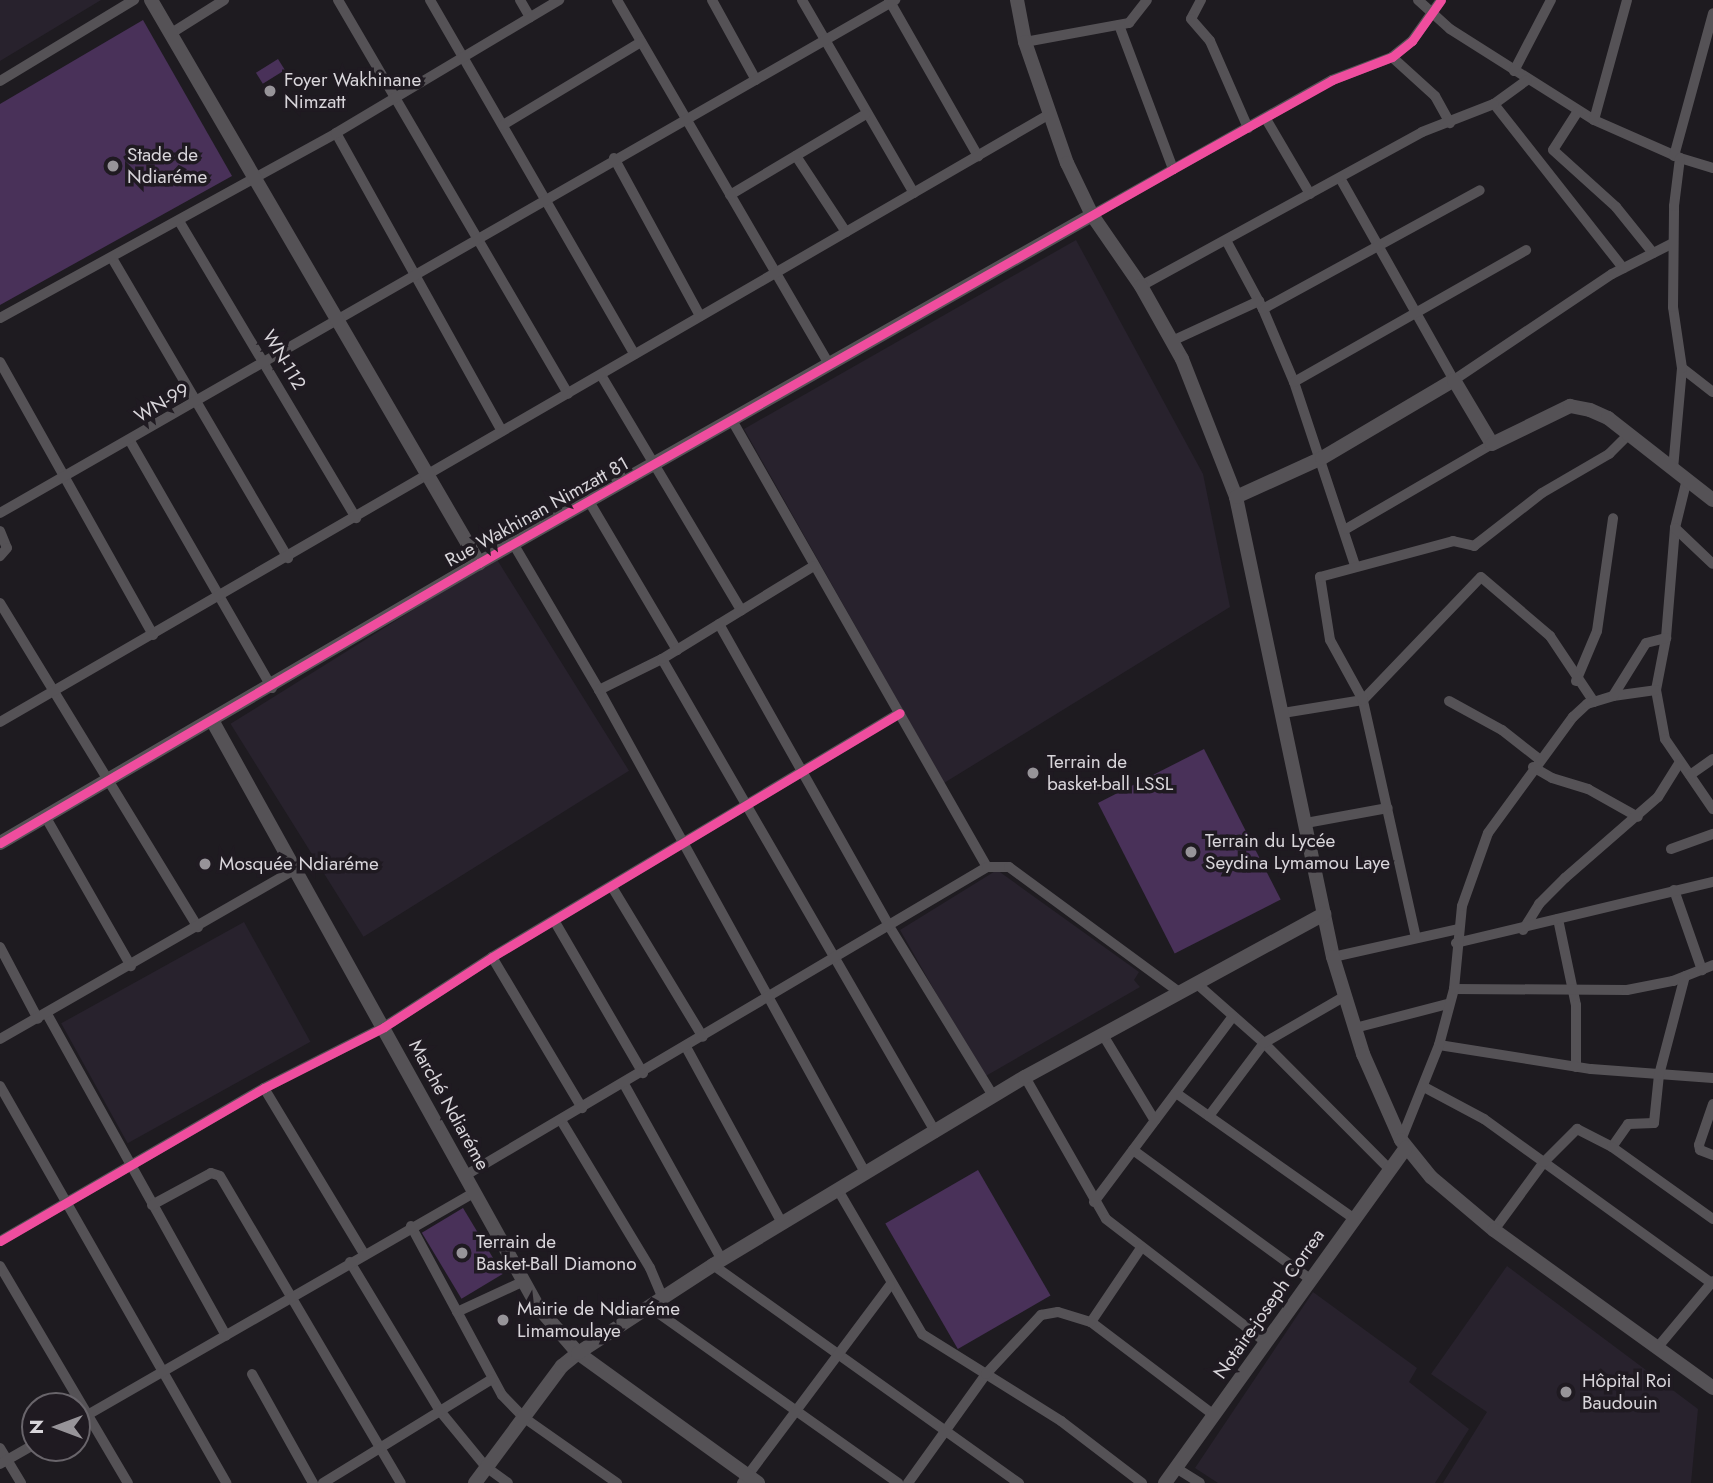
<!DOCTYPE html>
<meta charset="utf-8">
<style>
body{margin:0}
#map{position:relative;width:1713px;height:1483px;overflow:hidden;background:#1e1b20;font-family:Jost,sans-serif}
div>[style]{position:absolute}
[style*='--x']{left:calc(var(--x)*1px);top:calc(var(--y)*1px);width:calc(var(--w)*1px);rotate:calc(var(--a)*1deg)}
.built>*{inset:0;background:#28222d;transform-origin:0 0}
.green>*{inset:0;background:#493159;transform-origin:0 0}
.street>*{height:10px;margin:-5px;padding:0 5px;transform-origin:5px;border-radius:5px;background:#555256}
.secondary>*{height:14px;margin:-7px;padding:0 7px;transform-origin:7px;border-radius:7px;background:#555256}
.cycleway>*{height:9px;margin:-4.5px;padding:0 4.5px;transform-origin:4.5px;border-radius:4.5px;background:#ef4d9e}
.dots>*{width:19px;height:19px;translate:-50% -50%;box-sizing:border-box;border:4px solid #1f1a21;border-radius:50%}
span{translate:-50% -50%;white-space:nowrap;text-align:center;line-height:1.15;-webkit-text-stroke:7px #1f1a21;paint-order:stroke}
.poi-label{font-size:19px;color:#d8d5da}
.left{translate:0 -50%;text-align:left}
.street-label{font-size:19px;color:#d8d5da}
.north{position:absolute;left:21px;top:1392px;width:70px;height:70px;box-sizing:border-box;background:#1f1a21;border:2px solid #69656b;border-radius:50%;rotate:270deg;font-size:19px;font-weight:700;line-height:28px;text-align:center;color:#d8d5da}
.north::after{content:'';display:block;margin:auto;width:24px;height:32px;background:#979499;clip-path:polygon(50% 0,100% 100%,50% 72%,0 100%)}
</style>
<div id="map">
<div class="built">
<i style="clip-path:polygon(0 0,101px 0,0 61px)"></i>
<i style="clip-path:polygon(1076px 240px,1203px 474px,1230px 607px,944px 783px,744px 429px)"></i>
<i style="left:496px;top:558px;width:251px;height:313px;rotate:58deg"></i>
<i style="clip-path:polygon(997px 870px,1139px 972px,1134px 980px,1140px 987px,984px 1077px,900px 930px)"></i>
<i style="left:244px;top:922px;width:137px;height:209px;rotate:61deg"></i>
<i style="clip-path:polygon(1507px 1266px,1698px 1409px,1691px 1483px,1443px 1483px,1487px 1412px,1431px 1374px)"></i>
<i style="clip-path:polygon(1313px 1292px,1417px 1368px,1409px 1382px,1469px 1429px,1435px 1483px,1218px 1483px,1195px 1468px)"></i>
</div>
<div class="green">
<i style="clip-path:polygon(143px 20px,232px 176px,0 305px,0 104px)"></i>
<i style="left:278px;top:59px;width:13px;height:26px;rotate:58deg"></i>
<i style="left:1204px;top:749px;width:169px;height:119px;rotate:63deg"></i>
<i style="left:978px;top:1170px;width:145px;height:107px;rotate:60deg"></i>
<i style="left:463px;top:1208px;width:77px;height:48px;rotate:59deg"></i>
</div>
<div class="street">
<i style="--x:338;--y:0;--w:456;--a:59.7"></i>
<i style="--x:430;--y:0;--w:409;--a:60"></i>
<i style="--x:520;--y:0;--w:20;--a:60"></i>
<i style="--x:617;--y:0;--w:421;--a:59.8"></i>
<i style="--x:712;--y:0;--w:91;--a:61.2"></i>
<i style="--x:802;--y:0;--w:223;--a:59.9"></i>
<i style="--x:889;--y:0;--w:180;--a:60.3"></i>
<i style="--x:1201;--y:0;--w:21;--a:118"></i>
<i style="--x:1191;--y:19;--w:29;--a:49"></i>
<i style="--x:1210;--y:41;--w:95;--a:66.4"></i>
<i style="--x:1418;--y:0;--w:43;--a:42.2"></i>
<i style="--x:1450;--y:29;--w:170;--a:32.3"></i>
<i style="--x:1594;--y:120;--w:94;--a:23.8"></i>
<i style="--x:1680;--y:158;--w:34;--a:17"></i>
<i style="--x:1119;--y:25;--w:154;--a:69.4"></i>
<i style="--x:170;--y:34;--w:64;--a:-32.2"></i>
<i style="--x:1025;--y:42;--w:106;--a:-10.4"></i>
<i style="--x:1129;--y:23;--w:29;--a:-52"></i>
<i style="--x:1392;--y:57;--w:58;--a:42.2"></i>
<i style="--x:1435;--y:96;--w:31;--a:61"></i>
<i style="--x:1514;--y:71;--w:80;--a:-62.5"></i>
<i style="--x:1527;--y:80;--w:41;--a:144"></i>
<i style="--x:1494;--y:104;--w:209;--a:51.8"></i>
<i style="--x:0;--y:81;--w:157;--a:-31.2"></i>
<i style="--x:1578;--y:111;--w:46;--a:122.7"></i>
<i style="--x:1553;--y:150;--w:85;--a:42.1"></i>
<i style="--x:1616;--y:207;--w:59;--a:51.2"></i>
<i style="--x:1266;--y:119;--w:87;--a:59.6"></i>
<i style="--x:1594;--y:120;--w:124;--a:-74.6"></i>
<i style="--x:503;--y:125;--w:161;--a:-31"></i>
<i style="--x:336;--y:133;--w:341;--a:60.9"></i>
<i style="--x:796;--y:156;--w:91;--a:56.7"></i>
<i style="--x:1674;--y:156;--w:148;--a:-74.7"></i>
<i style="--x:614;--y:158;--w:180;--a:61.4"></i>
<i style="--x:1340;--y:178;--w:232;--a:60.6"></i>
<i style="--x:1454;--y:380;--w:190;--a:-33.9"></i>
<i style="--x:1612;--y:274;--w:68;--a:-26.9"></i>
<i style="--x:730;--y:195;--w:158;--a:-30.8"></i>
<i style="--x:1092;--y:215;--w:275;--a:-29.4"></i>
<i style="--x:1332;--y:80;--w:64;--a:-21"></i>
<i style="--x:1392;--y:57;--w:26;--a:-39"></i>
<i style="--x:1412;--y:41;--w:50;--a:-54.7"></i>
<i style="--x:179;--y:221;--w:346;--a:59.2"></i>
<i style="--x:1227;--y:242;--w:76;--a:61.8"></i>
<i style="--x:1263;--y:309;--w:79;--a:67"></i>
<i style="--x:1294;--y:382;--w:193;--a:71.6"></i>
<i style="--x:112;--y:258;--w:348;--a:59.6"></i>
<i style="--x:1141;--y:286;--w:320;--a:-28.7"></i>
<i style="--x:1422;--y:132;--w:77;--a:-21.3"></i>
<i style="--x:1263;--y:309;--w:247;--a:-28.7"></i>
<i style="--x:0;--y:318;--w:384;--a:-28.8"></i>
<i style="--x:336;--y:133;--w:260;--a:-30.8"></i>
<i style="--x:1172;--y:341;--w:96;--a:-24.7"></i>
<i style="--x:0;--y:362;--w:313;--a:60.7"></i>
<i style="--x:1682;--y:368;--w:39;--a:38"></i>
<i style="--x:601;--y:375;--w:274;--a:59.2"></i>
<i style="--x:1294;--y:382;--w:267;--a:-29.6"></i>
<i style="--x:733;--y:422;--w:512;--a:60.28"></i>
<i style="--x:130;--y:441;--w:285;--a:60.1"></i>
<i style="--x:1673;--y:469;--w:101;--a:-84.9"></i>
<i style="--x:1682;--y:368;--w:62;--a:-98.4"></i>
<i style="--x:1673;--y:307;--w:101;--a:-89.4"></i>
<i style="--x:1674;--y:206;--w:48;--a:-82.9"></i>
<i style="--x:1687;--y:479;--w:50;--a:103.8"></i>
<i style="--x:1675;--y:528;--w:110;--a:94.7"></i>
<i style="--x:1666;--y:638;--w:53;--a:100.9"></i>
<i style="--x:1656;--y:690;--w:50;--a:79.6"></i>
<i style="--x:1665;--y:739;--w:85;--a:55.6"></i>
<i style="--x:590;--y:503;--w:171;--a:59.4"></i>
<i style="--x:0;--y:513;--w:1032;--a:-29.82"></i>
<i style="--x:1675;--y:528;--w:52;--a:43.5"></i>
<i style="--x:1346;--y:529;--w:169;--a:-30.2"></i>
<i style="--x:0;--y:531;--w:18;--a:68"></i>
<i style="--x:7;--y:548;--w:11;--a:131"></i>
<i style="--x:514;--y:545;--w:168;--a:59.6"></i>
<i style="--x:599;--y:690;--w:553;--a:61.12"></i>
<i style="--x:0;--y:603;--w:380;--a:58.6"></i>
<i style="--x:719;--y:624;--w:347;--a:60.6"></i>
<i style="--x:889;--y:926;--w:199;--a:58.5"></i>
<i style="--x:662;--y:659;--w:547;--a:59.97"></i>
<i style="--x:1576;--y:681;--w:54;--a:-67.2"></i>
<i style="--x:1597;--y:631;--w:114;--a:-81.9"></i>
<i style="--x:599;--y:690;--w:70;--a:-26.2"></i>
<i style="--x:662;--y:659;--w:178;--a:-31.5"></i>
<i style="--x:1613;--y:696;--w:43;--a:-7.9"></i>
<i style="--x:1449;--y:701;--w:60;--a:28.7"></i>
<i style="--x:1502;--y:730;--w:47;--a:38.1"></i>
<i style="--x:1283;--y:713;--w:81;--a:-9.2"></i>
<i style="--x:1363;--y:700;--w:170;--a:-46.2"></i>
<i style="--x:1481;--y:577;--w:91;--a:40.5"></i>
<i style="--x:1550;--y:636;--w:79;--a:56.3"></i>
<i style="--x:0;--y:722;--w:1211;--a:-30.08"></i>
<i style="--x:1533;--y:767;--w:22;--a:30"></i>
<i style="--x:1552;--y:778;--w:38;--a:17"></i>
<i style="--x:1588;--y:789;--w:57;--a:29.2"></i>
<i style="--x:1690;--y:775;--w:28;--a:-35"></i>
<i style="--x:45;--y:816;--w:173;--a:60.2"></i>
<i style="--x:1306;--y:823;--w:83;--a:-10.4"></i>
<i style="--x:1671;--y:849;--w:45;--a:-19.7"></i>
<i style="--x:612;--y:887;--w:175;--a:58.8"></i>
<i style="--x:1674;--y:890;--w:85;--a:70.7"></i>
<i style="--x:1558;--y:919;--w:88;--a:78.2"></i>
<i style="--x:1576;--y:1005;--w:62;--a:90"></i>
<i style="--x:555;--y:922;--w:175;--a:59.8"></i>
<i style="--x:1523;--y:930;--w:31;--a:-58"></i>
<i style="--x:1539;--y:904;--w:37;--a:-45"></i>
<i style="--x:1565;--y:878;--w:123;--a:-41.1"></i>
<i style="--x:1658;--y:797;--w:39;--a:-58"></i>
<i style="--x:1416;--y:938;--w:244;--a:-102.6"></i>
<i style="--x:1363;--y:700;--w:68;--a:-118.8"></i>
<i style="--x:1330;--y:640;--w:64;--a:-99"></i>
<i style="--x:1320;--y:577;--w:138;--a:-15.1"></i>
<i style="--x:1453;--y:541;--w:22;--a:13"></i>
<i style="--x:1474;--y:546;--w:86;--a:-37.9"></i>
<i style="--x:1542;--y:493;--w:78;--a:-30.2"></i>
<i style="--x:1609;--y:454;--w:28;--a:-45"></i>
<i style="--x:1456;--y:943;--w:264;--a:-13.4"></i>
<i style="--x:0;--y:947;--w:81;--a:62.2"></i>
<i style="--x:492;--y:957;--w:176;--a:59.2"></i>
<i style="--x:1333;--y:957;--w:128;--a:-12.6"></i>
<i style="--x:1196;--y:983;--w:91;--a:41.4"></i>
<i style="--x:1264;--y:1043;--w:177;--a:45.2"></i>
<i style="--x:1454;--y:989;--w:173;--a:0.3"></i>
<i style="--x:1627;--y:990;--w:47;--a:-11.1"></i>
<i style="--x:1673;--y:981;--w:43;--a:-21.8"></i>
<i style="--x:47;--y:1014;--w:368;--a:60.9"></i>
<i style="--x:1355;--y:1028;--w:96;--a:-14.5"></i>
<i style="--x:1103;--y:1035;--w:100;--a:58.8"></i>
<i style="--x:0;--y:1039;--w:343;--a:-29.9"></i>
<i style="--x:1439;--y:1045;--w:154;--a:9"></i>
<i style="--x:1591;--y:1069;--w:122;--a:4.2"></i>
<i style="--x:686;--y:1047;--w:200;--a:61.4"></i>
<i style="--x:1025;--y:1077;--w:163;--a:60.3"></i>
<i style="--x:1106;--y:1219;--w:202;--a:37.6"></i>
<i style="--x:624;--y:1084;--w:201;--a:60.9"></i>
<i style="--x:0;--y:1086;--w:457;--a:60.3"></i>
<i style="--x:1424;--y:1087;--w:68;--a:28.1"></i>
<i style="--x:1484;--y:1119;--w:282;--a:35.8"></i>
<i style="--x:264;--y:1088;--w:194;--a:58.9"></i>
<i style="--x:1176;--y:1093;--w:217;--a:35.2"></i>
<i style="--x:1713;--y:1104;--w:43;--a:108.9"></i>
<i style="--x:1699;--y:1145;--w:5;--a:79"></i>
<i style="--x:1700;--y:1150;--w:14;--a:21"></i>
<i style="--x:1209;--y:1116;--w:91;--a:-53"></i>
<i style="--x:1264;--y:1043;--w:94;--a:-30.1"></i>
<i style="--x:562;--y:1122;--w:170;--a:58.9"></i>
<i style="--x:650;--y:1268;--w:34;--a:67"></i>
<i style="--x:1401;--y:1140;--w:102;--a:-68.2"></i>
<i style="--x:1439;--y:1045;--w:58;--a:-75"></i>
<i style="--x:1454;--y:989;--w:83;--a:-84.5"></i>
<i style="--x:1462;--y:906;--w:77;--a:-70.4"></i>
<i style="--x:1488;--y:833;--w:144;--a:-53.8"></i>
<i style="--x:1573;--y:717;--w:19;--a:-43"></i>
<i style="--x:1587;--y:704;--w:27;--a:-17"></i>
<i style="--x:1613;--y:696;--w:62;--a:-58.1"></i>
<i style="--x:1646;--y:643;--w:21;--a:-14"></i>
<i style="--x:1612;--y:1147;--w:28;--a:-55"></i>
<i style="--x:1628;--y:1124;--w:26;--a:-2"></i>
<i style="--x:1654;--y:1123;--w:48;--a:-84.1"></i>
<i style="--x:1659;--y:1075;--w:102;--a:-75.3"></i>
<i style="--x:1133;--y:1150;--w:219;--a:36.1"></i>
<i style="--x:466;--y:1175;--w:605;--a:-30.59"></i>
<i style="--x:987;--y:867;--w:22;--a:0"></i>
<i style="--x:1009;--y:867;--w:211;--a:36.3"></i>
<i style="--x:838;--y:1190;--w:167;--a:59.7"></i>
<i style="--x:922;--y:1334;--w:164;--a:32"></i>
<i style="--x:1061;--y:1421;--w:102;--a:37.4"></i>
<i style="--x:1094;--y:1202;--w:232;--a:-53.2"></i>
<i style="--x:152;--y:1205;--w:67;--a:-28.5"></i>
<i style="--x:211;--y:1173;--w:9;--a:18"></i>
<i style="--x:220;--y:1176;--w:356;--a:59.5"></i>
<i style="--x:411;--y:1226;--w:192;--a:61.7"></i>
<i style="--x:502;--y:1395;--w:30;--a:46"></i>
<i style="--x:523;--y:1417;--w:115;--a:35.1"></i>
<i style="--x:1494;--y:1230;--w:84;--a:-53.7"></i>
<i style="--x:1544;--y:1162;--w:47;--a:-45"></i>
<i style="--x:1577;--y:1129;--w:39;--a:27"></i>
<i style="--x:1612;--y:1147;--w:124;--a:35.5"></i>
<i style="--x:0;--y:1241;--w:305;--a:-30.1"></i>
<i style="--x:264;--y:1088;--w:135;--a:-26.9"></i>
<i style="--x:384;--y:1027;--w:129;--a:-32.9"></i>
<i style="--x:492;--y:957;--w:475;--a:-30.9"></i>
<i style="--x:350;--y:1262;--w:174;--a:58.9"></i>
<i style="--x:440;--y:1411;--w:72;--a:50.6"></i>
<i style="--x:486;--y:1467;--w:27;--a:36"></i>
<i style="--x:713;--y:1265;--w:376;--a:35.5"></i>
<i style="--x:0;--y:1266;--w:252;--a:59.5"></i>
<i style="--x:651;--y:1308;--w:303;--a:35.3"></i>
<i style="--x:457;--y:1312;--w:74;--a:-24.8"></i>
<i style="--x:1091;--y:1322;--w:154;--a:37.1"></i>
<i style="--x:1657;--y:1348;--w:87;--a:-50.1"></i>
<i style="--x:252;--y:1374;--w:125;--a:60.8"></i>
<i style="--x:77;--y:1421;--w:459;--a:-29.9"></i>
<i style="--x:0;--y:1448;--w:41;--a:59"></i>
<i style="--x:0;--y:1464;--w:40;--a:-29.7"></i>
<i style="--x:1176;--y:1468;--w:28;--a:32"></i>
<i style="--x:323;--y:1483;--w:198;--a:-31.6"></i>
<i style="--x:742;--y:1483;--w:247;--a:-53.2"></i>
<i style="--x:908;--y:1483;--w:134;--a:-54.4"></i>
<i style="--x:986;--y:1374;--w:81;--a:-47"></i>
<i style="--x:1041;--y:1315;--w:17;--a:-10"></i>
<i style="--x:1058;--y:1312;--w:34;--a:17"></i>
<i style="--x:1091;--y:1322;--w:89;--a:-56"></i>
</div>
<div class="secondary">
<i style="--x:151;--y:0;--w:652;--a:59.78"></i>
<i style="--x:1017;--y:0;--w:43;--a:79.2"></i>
<i style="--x:1025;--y:42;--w:128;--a:70.9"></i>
<i style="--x:1067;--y:163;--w:58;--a:64.3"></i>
<i style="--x:1092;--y:215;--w:86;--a:55.4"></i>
<i style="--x:1141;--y:286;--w:84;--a:60.7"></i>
<i style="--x:1182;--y:359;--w:148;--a:68.6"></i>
<i style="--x:1236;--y:497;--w:470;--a:78.1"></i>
<i style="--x:1333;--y:957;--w:102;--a:72.8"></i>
<i style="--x:1363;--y:1054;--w:94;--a:66.2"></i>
<i style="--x:1401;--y:1140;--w:48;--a:51"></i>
<i style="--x:1431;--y:1177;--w:82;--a:40.1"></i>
<i style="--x:1494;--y:1230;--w:270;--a:35.8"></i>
<i style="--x:1236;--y:497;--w:94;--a:-24.4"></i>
<i style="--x:1322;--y:458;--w:153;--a:-30.6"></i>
<i style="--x:1454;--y:380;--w:74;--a:59.3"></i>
<i style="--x:1492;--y:444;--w:87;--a:-26"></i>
<i style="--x:1570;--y:406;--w:20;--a:11"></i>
<i style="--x:1590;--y:410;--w:20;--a:24"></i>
<i style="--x:1608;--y:418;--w:133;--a:38"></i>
<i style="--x:213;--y:722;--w:669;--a:60.95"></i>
<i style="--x:538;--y:1307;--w:61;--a:49"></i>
<i style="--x:578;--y:1353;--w:222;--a:35.8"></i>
<i style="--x:0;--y:843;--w:555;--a:-30.31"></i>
<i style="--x:479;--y:563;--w:705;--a:-29.58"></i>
<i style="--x:475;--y:1483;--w:146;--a:-53.4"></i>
<i style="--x:562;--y:1366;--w:21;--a:-39"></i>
<i style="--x:578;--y:1353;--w:161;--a:-33.1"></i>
<i style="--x:713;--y:1265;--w:364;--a:-31.1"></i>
<i style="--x:1025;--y:1077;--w:341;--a:-28.6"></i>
<i style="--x:1165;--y:1483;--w:413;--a:-54.3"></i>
</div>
<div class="cycleway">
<i style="--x:0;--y:843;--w:555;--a:-30.31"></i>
<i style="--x:479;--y:563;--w:798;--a:-29.58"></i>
<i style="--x:1173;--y:169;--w:182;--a:-29.2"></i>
<i style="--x:1332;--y:80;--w:64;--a:-21"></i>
<i style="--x:1392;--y:57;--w:26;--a:-39"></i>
<i style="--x:1412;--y:41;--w:50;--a:-54.7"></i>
<i style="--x:0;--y:1241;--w:305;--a:-30.1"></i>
<i style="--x:264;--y:1088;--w:135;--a:-26.9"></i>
<i style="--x:384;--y:1027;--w:129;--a:-32.9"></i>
<i style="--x:492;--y:957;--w:475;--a:-30.9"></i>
</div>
<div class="dots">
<i style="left:270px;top:91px;background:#979499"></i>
<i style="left:113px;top:166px;background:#979499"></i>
<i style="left:1033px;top:773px;background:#979499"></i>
<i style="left:1191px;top:852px;background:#979499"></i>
<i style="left:205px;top:864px;background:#979499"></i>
<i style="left:462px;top:1253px;background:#979499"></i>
<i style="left:503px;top:1320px;background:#979499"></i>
<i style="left:1566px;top:1392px;background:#979499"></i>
</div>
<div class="poi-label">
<span class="left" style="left:284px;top:91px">Foyer Wakhinane<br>Nimzatt</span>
<span class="left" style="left:127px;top:166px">Stade de<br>Ndiaréme</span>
<span class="left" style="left:1047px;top:773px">Terrain de<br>basket-ball LSSL</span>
<span class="left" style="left:1205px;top:852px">Terrain du Lycée<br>Seydina Lymamou Laye</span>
<span class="left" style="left:219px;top:864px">Mosquée Ndiaréme</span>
<span class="left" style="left:476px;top:1253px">Terrain de<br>Basket-Ball Diamono</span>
<span class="left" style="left:517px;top:1320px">Mairie de Ndiaréme<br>Limamoulaye</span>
<span class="left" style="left:1582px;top:1392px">Hôpital Roi<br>Baudouin</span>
</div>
<div class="street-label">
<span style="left:284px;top:360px;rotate:59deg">WN-112</span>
<span style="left:162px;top:403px;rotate:-30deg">WN-99</span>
<span style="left:537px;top:512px;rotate:-29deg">Rue Wakhinan Nimzatt 81</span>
<span style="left:449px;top:1105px;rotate:61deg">Marché Ndiaréme</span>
<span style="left:1269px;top:1304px;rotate:-55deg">Notaire-joseph Correa</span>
</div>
<div class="north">N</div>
</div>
